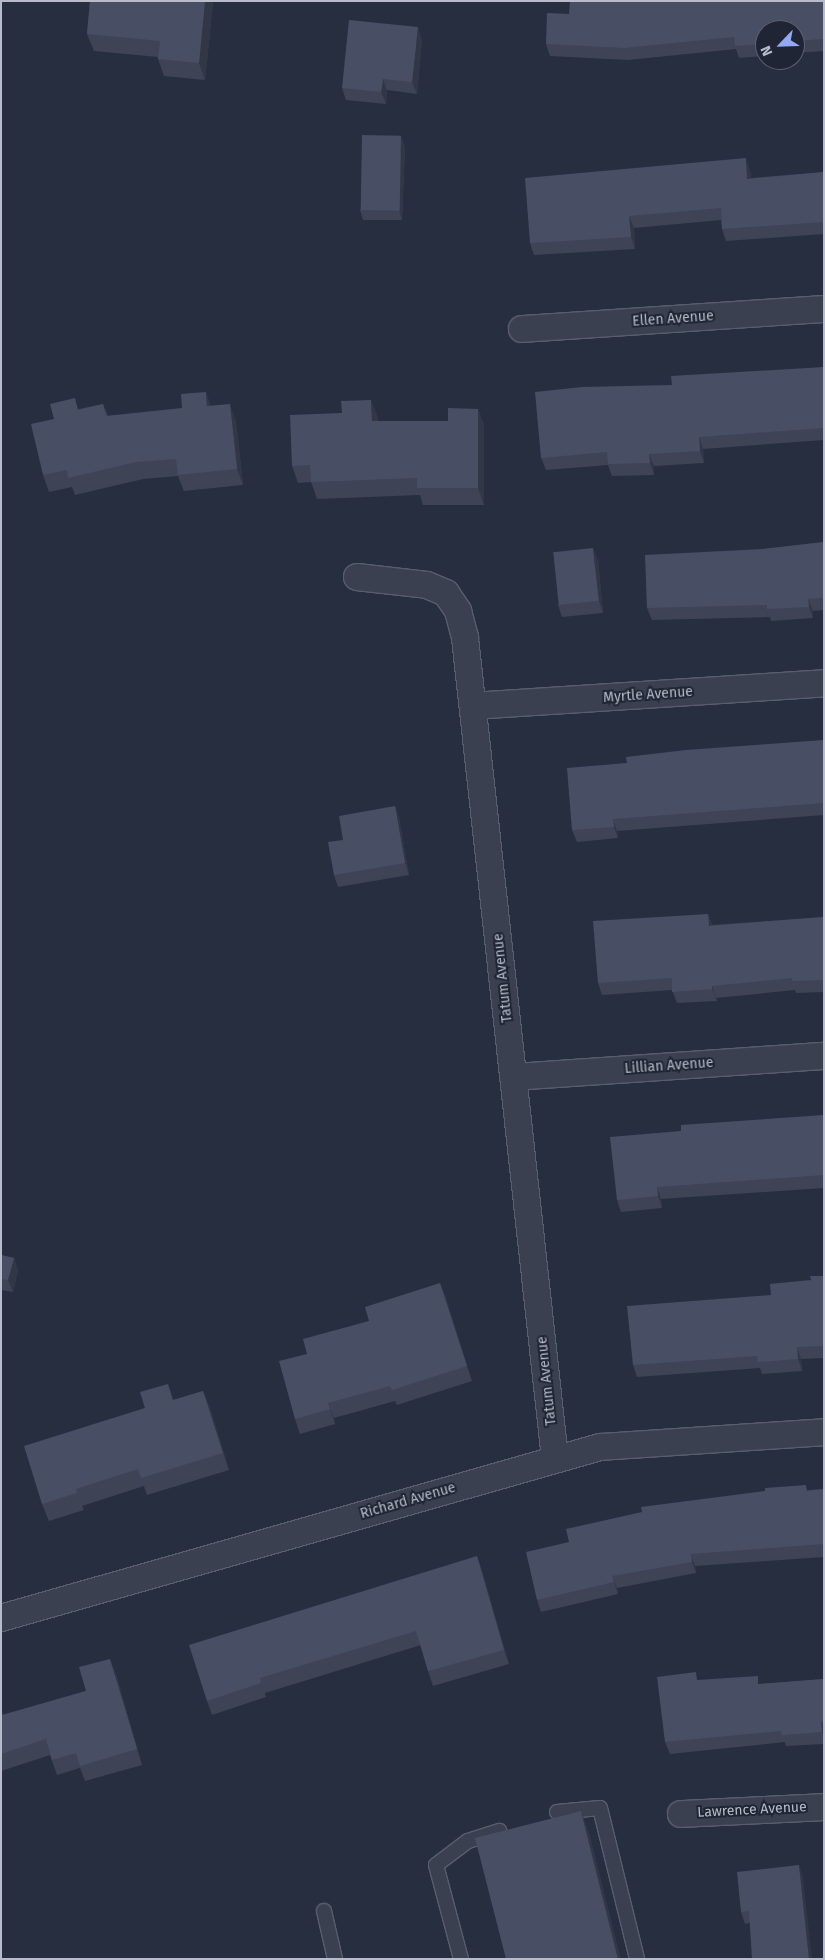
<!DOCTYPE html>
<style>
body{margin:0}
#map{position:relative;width:825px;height:1960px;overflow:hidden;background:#272e40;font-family:"Fira Sans",sans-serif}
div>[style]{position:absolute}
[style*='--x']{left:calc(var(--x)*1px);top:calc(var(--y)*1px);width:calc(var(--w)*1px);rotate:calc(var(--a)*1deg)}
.roads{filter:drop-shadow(1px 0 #595e6d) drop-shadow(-1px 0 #595e6d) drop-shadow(0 1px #595e6d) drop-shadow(0 -1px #595e6d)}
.lane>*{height:14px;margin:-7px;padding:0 7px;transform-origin:7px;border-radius:7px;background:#3b4050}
.street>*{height:26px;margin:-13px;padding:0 13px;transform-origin:13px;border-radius:13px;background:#3b4050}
.wall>*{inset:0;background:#3e4456}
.shaded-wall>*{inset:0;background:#323746}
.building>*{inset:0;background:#484f64;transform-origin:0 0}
span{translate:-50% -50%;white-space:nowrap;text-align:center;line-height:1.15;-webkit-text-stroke:4px #202535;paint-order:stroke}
.street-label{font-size:14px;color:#b8bcca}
.frame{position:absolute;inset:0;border:2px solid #b8bcca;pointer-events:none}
.north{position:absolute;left:755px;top:20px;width:50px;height:50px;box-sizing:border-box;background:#202535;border:1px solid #5d6171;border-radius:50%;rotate:246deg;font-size:14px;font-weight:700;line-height:20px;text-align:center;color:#b8bcca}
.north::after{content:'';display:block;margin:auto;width:18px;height:22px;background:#93a9f4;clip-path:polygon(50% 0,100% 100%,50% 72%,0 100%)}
</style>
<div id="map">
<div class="roads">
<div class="lane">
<i style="--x:557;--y:1812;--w:43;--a:-5.3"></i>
<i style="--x:600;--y:1808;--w:155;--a:76.2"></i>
<i style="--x:324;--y:1911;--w:49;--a:77.1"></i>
<i style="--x:461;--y:1959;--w:97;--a:-104.9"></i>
<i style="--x:436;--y:1865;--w:40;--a:-37"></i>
<i style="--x:468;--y:1841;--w:33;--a:-18"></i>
</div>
<div class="street">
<i style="--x:522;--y:329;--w:303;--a:-3.8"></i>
<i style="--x:357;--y:577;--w:70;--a:6.5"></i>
<i style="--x:427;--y:585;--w:21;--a:23"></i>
<i style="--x:446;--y:593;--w:22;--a:56"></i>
<i style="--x:458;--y:611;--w:28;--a:75"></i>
<i style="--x:465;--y:638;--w:826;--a:83.74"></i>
<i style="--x:473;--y:706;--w:352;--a:-3.7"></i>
<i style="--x:514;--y:1077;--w:311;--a:-3.9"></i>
<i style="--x:1;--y:1618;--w:623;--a:-15.93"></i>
<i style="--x:600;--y:1447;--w:225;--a:-3.8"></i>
<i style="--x:681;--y:1814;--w:143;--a:-2.8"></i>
</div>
</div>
<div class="wall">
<i style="clip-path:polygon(90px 1px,212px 1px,213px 3px,205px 80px,164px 76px,158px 59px,158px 57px,94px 51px,87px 34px)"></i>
<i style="clip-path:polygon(824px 1px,824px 51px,795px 53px,795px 30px,765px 30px,765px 56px,739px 58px,736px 49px,628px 60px,550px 56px,546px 44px,569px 14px)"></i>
<i style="clip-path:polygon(422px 39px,417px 94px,387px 90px,386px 104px,346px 100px,342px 88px)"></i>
<i style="clip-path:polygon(405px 146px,402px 220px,363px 220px,360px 210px)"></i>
<i style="clip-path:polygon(750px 170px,751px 178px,824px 172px,824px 234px,726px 241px,722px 229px,721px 220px,634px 228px,635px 249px,534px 255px,530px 243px)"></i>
<i style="clip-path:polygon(824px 367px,824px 440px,703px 449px,704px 463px,654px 466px,654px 475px,612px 476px,608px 465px,546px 470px,541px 458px,672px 385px)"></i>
<i style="clip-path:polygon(103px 404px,108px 416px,211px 406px,236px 421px,243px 485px,184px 491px,178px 476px,143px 479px,75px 495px,72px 487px,49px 492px,43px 475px,54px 419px,79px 409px)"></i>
<i style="clip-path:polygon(478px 409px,484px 425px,484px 505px,423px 505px,420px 495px,317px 499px,311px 482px,298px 483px,292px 466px,378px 417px,378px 421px,448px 421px)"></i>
<i style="clip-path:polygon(824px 542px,824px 610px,813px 611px,813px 618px,771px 621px,770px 617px,652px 620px,647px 608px,763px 549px)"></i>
<i style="clip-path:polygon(598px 560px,603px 613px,562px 617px,558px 605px)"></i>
<i style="clip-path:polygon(824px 740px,824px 815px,617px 831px,618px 838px,577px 842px,572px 830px,627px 763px)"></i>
<i style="clip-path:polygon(395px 806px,399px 818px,409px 875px,338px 887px,334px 875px,343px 840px)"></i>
<i style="clip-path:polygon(708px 914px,712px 925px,824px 917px,824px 992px,796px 993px,795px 990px,716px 998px,717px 1001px,677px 1003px,672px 990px,602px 995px,598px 983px)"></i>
<i style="clip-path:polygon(824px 1115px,824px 1188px,661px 1199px,662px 1208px,621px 1212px,617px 1200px,681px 1131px)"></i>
<i style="clip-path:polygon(1px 1255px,14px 1258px,18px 1270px,13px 1292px,1px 1290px)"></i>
<i style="clip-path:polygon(824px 1276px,824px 1358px,801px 1359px,802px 1371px,762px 1374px,760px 1368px,637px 1377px,633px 1365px,771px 1295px)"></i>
<i style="clip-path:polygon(440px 1283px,472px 1381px,397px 1405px,395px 1401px,334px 1418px,335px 1424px,300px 1434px,295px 1419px,307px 1354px)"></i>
<i style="clip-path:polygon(203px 1391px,210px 1408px,229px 1470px,147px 1495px,144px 1486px,82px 1506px,84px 1510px,49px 1521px,42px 1504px,174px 1400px)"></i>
<i style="clip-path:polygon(824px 1489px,824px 1557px,695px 1566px,696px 1573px,617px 1588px,618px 1594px,541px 1612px,537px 1600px,808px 1490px)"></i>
<i style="clip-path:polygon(477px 1556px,482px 1571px,509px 1664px,433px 1686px,428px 1671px,421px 1645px,265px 1693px,266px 1697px,212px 1715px,207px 1701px)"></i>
<i style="clip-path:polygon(116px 1674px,142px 1765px,85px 1781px,80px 1768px,57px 1775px,50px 1755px,1px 1771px,1px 1710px,3px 1715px,86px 1691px)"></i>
<i style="clip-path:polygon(824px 1679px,824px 1744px,786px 1746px,785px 1742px,670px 1754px,665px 1742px,699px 1680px,761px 1684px)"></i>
<i style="clip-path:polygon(803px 1877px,749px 1923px,745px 1924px,741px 1912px)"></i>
</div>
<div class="shaded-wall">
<i style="clip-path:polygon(205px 1px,212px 1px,213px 3px,205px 80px,199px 63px)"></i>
<i style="clip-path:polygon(418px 27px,422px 39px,417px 94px,412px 82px)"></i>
<i style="clip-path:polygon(383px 79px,387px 90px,386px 104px,381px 92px)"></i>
<i style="clip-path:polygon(401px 136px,405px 146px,402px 220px,399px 210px)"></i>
<i style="clip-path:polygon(746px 158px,750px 170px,752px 190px,747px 179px)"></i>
<i style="clip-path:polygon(629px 216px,634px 228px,635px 249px,631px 237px)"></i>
<i style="clip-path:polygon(206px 392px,212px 408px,207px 406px)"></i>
<i style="clip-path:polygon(371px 400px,378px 417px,378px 438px,372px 421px)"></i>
<i style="clip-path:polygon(230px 404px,236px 421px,243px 485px,237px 469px)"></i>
<i style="clip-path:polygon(478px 409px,484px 425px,484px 505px,478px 488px)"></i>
<i style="clip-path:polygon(699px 437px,703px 449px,704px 463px,700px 451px)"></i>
<i style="clip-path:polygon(649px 454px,654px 466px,654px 475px,650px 463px)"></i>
<i style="clip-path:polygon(593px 548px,598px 560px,603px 613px,599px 601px)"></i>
<i style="clip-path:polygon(808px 599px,813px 611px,813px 618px,809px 607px)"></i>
<i style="clip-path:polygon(395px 806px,399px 818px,409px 875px,405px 863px)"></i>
<i style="clip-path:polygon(613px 819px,617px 831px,618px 838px,614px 827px)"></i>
<i style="clip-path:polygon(708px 914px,712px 925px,709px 926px)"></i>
<i style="clip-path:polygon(712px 986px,717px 1001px,712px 989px)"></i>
<i style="clip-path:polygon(657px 1187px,661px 1199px,662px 1208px,658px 1196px)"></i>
<i style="clip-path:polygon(14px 1258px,18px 1270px,13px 1292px,8px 1280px)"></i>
<i style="clip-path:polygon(440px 1283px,446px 1297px,472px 1381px,467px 1366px)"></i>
<i style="clip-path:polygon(797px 1347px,801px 1359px,802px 1371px,798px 1359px)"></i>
<i style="clip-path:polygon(203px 1391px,210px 1408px,229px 1470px,223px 1453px)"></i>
<i style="clip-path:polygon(328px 1403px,334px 1418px,335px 1424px)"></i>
<i style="clip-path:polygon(691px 1554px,695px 1566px,696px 1573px,692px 1562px)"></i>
<i style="clip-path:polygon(477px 1556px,482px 1571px,509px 1664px,504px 1650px)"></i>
<i style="clip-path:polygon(612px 1576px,617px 1588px,618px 1594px)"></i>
<i style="clip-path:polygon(110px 1659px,116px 1674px,142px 1765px,137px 1749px)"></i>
<i style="clip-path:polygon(821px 1721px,824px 1727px,824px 1736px,822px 1732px)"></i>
<i style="clip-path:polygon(581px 1811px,589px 1832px,621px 1959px,618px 1959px)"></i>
<i style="clip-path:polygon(799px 1865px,803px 1877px,812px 1959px,809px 1959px)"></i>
</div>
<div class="building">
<i style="clip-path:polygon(90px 1px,205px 1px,199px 63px,158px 59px,160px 41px,87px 34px)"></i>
<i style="clip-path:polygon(570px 1px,824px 1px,824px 39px,795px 41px,795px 30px,765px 30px,765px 44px,735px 46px,734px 37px,624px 48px,546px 44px,547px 13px,569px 14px)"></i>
<i style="clip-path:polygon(349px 20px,418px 27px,412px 82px,383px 79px,381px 92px,342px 88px)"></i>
<i style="left:362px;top:135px;width:39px;height:75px;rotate:1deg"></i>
<i style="clip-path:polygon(746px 158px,747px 179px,824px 172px,824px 222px,722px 229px,721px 208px,629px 216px,631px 237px,530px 243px,525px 178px)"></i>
<i style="clip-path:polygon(824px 367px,824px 428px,699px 437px,700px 451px,649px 454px,650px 463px,608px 464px,607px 452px,541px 458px,535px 392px,582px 387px,672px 385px,671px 376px)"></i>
<i style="clip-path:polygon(206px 392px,207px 406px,230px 404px,237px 469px,178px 475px,176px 459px,136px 462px,68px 478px,67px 470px,43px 475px,31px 424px,54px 419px,50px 404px,75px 398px,78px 410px,103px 404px,106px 416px,182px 408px,181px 394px)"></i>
<i style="clip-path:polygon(371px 400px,372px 421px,448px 421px,448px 408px,478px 409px,478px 488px,417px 488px,417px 478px,311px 482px,310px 465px,292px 466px,290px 415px,342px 413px,341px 401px)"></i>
<i style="clip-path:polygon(824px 542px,824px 598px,808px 599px,809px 607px,767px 609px,767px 605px,647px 608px,645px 555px,763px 549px)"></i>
<i style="left:593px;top:548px;width:53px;height:40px;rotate:84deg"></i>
<i style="clip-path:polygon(824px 740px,824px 803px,613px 819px,614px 827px,572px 830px,567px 768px,627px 763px,626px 757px,686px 750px)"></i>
<i style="clip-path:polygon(395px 806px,405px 863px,334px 875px,328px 842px,343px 840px,339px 816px)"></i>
<i style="clip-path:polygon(708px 914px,709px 926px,824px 917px,824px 980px,792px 981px,792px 978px,712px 986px,712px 989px,672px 992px,672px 978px,598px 983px,593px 921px)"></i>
<i style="clip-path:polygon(824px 1115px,824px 1175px,657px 1187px,658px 1196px,617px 1200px,610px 1137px,681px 1131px,681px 1125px)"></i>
<i style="clip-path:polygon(1px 1255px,14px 1258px,8px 1280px,1px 1279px)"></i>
<i style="clip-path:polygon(810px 1276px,824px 1276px,824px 1346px,797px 1347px,798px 1359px,758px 1362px,757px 1356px,633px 1365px,627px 1306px,771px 1295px,770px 1284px,811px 1280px)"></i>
<i style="clip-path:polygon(440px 1283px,467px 1366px,392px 1390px,390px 1386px,328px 1403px,330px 1409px,295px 1419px,279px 1361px,307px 1354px,303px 1339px,369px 1321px,365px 1307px)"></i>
<i style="clip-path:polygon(168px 1384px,173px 1400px,203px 1391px,223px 1453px,141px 1478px,138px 1469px,76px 1489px,77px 1493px,42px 1504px,24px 1446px,145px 1408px,140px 1392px)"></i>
<i style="clip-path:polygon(806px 1485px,807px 1491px,824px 1489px,824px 1544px,691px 1554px,692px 1562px,612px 1576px,614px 1582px,537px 1600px,526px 1552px,569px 1542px,566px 1529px,642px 1512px,641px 1507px,765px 1491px,765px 1488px)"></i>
<i style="clip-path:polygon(477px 1556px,504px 1650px,428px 1671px,416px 1631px,260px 1678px,261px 1683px,207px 1701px,189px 1645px)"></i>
<i style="clip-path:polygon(110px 1659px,137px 1749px,80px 1766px,76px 1753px,52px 1760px,46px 1739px,1px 1754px,1px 1712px,2px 1715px,86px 1691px,79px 1667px)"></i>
<i style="clip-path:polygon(696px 1672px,697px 1680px,758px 1676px,758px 1684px,824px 1679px,824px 1721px,821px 1721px,822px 1732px,782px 1735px,781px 1731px,665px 1742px,657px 1677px)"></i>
<i style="clip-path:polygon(581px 1811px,618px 1959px,506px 1959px,475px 1838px)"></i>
<i style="clip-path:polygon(799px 1865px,809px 1959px,752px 1959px,749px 1911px,741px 1912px,737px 1872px)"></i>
</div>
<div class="street-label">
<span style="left:673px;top:319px;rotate:-4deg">Ellen Avenue</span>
<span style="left:648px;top:695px;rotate:-4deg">Myrtle Avenue</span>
<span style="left:503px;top:978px;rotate:-96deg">Tatum Avenue</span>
<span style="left:669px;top:1066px;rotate:-4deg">Lillian Avenue</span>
<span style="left:547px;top:1381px;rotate:-96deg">Tatum Avenue</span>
<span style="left:408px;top:1501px;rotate:-16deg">Richard Avenue</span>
<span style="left:752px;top:1810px;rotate:-3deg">Lawrence Avenue</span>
</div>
<div class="frame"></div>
<div class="north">N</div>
</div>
